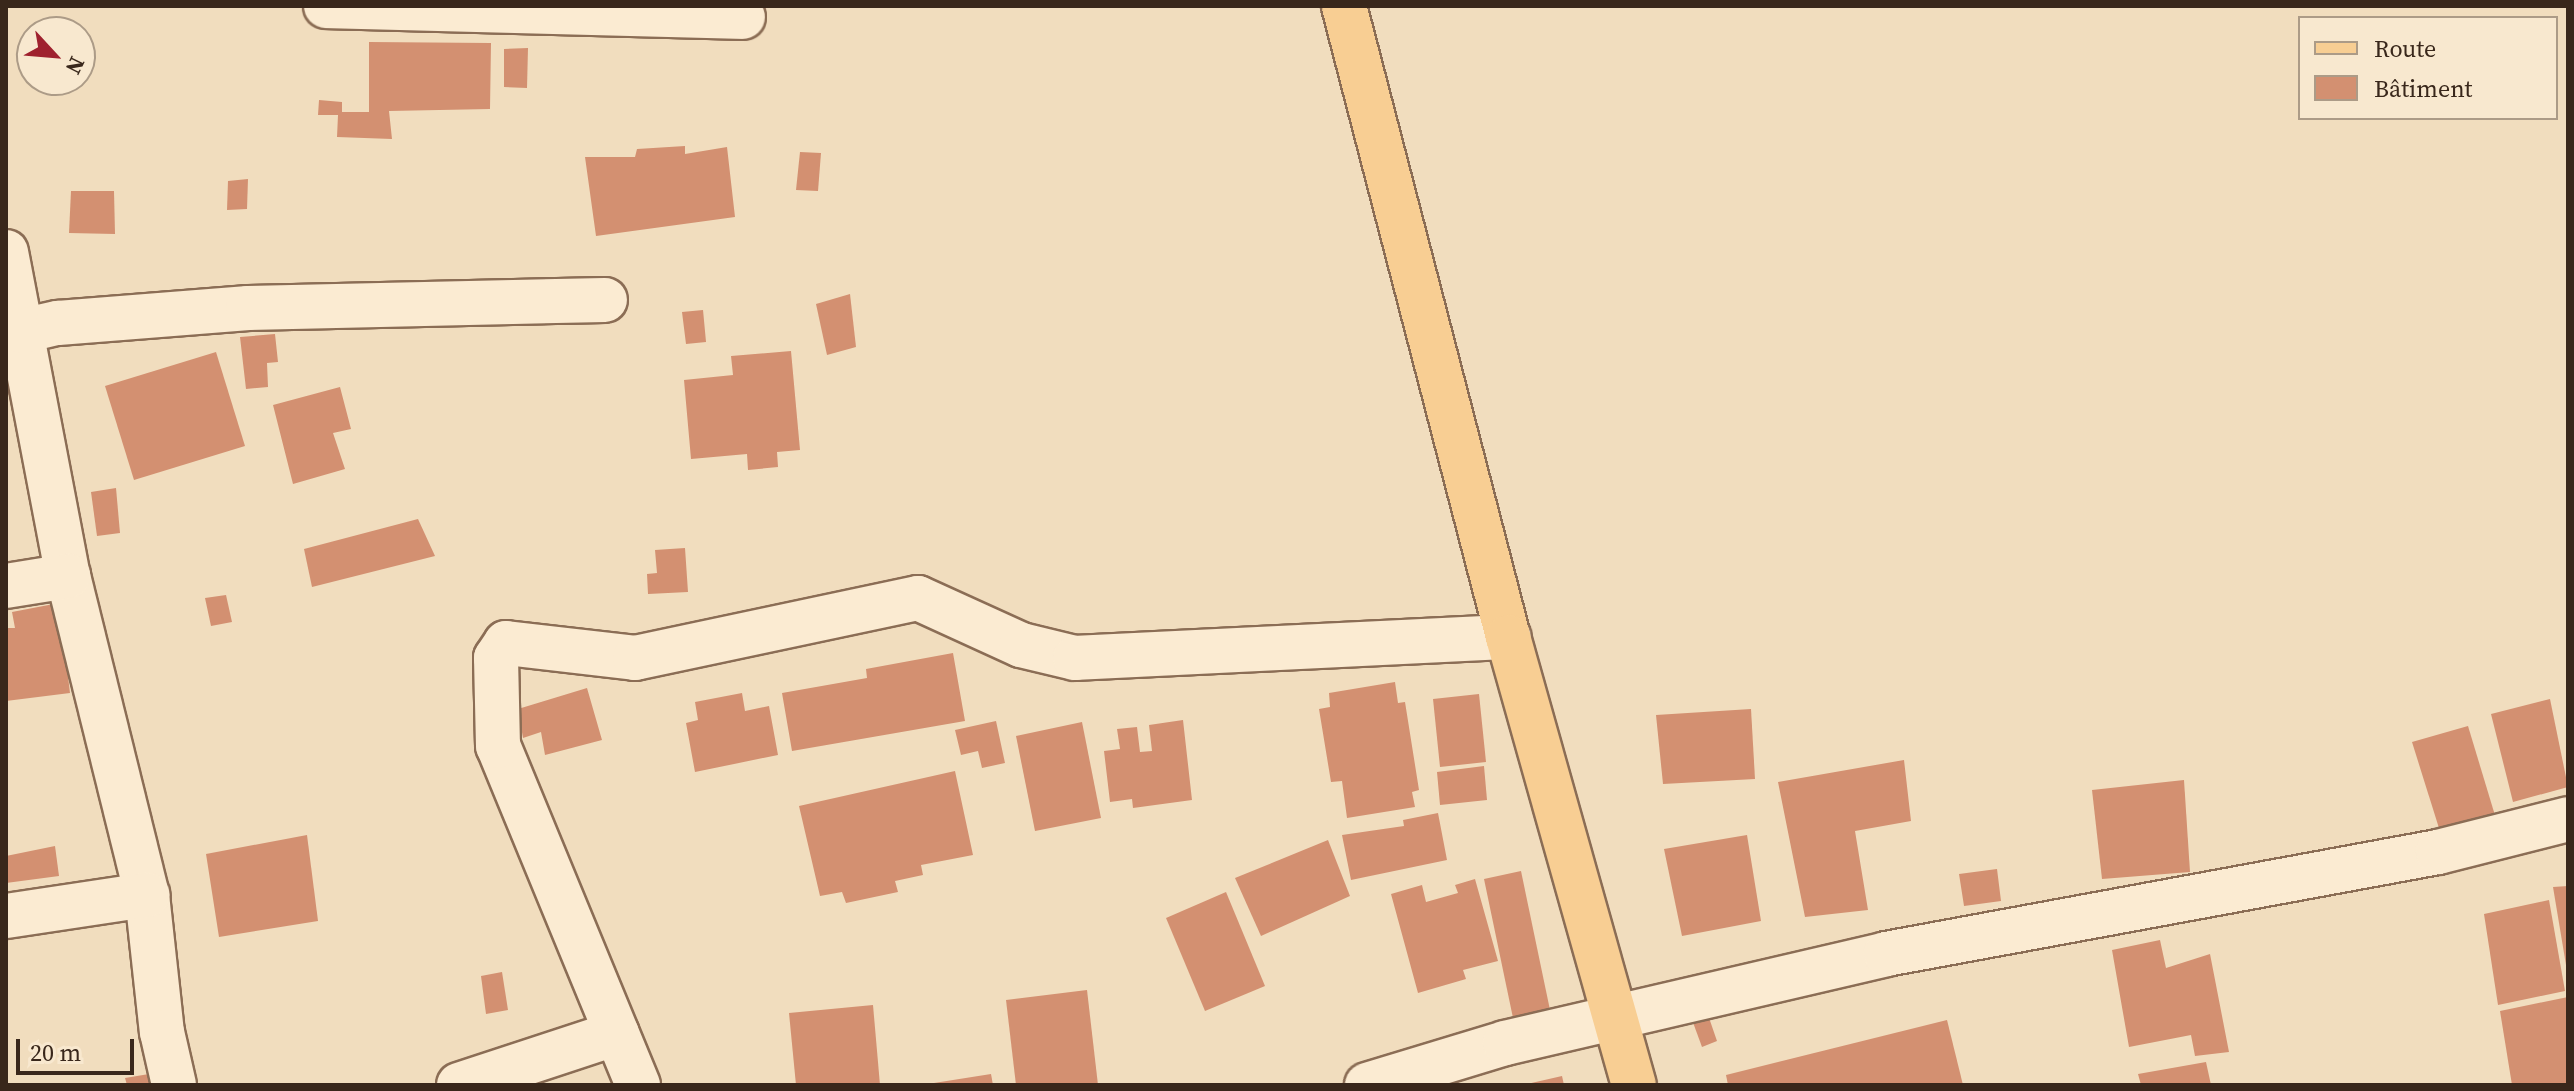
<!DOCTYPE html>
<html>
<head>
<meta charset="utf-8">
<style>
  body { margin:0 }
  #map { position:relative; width:2574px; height:1091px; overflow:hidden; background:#f1ddbe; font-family:"Source Serif 4",serif }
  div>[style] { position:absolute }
  .building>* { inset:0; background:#d39071 }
  .roads { filter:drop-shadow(2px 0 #8b6d55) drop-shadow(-2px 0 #8b6d55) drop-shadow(0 2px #8b6d55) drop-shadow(0 -2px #8b6d55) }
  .minor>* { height:44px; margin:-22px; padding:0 22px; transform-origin:22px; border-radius:22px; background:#fbebd2 }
  .major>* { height:44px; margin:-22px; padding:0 22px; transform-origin:22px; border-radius:22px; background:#f8ce93 }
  span { translate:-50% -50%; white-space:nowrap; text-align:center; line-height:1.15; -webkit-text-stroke:6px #f8e8cf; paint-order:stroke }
  .frame { position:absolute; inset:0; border:8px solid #39271b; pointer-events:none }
  .legend { position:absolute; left:2298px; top:16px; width:260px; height:104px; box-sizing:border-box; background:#f8e8cf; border:2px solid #ac9b87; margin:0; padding:10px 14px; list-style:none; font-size:24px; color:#39271b }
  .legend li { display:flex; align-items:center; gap:16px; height:40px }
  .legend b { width:40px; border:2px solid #ac9b87 }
  .north { position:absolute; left:16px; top:16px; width:80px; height:80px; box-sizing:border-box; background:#f8e8cf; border:2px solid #ac9b87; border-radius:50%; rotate:116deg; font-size:22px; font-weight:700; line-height:32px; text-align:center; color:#39271b }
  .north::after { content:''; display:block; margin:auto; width:28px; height:36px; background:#9f212e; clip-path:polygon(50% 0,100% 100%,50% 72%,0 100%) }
  .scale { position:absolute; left:16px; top:1039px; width:118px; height:36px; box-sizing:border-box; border:4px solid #39271b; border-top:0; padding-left:10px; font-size:24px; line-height:28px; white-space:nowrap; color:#39271b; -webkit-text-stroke:6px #f8e8cf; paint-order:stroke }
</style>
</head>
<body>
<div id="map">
  <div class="building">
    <i style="clip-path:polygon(369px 42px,491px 43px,490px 109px,389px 111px,392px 139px,337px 137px,338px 115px,318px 115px,319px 100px,342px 102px,342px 112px,369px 112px)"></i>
    <i style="clip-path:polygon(528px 48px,527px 88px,504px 87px,504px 49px)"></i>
    <i style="clip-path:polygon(685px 146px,685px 154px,727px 147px,735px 217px,596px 236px,585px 157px,635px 157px,637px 149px)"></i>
    <i style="clip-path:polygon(800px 152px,821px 153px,818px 191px,796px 190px)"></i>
    <i style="clip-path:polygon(248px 179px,247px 209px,227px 210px,228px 181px)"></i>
    <i style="clip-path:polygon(71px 191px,114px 191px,115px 234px,69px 233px)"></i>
    <i style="clip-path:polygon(850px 294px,856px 347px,827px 355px,816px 304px)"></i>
    <i style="clip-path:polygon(703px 310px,706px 342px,686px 344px,682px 312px)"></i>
    <i style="clip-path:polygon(275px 334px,278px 362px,267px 363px,268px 387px,246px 389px,240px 337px)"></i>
    <i style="clip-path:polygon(791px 351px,800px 450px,777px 452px,778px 467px,748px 470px,747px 454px,691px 459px,684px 380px,733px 375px,731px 356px)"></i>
    <i style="clip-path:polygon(216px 352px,245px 446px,134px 480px,105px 386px)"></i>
    <i style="clip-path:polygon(340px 387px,351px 429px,333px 433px,345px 469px,293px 484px,273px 405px)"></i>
    <i style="clip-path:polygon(116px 488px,120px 533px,97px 536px,91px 492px)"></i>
    <i style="clip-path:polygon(418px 519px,435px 556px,312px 587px,304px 549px)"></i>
    <i style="clip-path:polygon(685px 548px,688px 592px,648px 594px,647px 574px,657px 573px,655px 550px)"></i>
    <i style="clip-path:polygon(226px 595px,232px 622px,211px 626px,205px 598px)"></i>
    <i style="clip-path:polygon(59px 603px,70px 693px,6px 701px,6px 628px,15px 628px,12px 612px)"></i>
    <i style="clip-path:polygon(953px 653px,965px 721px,792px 751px,782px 693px,867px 678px,866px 669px)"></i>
    <i style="clip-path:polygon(1395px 682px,1398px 703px,1405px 702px,1419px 790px,1412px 792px,1415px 807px,1347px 818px,1342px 781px,1331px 782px,1319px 709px,1330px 707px,1329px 693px)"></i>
    <i style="clip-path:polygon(587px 688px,602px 740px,545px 755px,541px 732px,523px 738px,518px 709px)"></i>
    <i style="clip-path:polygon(742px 693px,745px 711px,769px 706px,778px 755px,695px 772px,686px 723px,698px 720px,695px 702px)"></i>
    <i style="clip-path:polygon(1479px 694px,1486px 762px,1440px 767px,1433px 699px)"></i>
    <i style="clip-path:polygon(2550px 699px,2568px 787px,2513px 802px,2491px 714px)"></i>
    <i style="clip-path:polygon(1751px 709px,1755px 779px,1663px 784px,1656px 715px)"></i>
    <i style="clip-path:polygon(1183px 720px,1192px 800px,1133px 808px,1132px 799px,1110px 802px,1104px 751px,1120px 749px,1117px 729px,1137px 727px,1140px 752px,1152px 751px,1149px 725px)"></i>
    <i style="clip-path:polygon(996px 721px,1005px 763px,982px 768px,978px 751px,961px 755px,955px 730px)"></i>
    <i style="clip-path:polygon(1082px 722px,1101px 818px,1035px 831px,1016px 736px)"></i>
    <i style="clip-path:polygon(2468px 726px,2497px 822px,2443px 841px,2412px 742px)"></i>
    <i style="clip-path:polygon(1904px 760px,1911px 821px,1855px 831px,1868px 910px,1805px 917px,1778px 782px)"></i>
    <i style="clip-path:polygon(1484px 766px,1487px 800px,1440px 805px,1437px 772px)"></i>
    <i style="clip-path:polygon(955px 771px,973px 855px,921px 865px,923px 875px,895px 881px,898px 892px,846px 903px,842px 892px,820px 896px,799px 806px)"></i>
    <i style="clip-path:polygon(2184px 780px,2190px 872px,2102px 879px,2092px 790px)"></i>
    <i style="clip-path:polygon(1438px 813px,1447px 860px,1351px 880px,1342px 835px,1404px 826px,1403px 820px)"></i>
    <i style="clip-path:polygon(307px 835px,318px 921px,219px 937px,206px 854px)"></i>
    <i style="clip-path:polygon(1747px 835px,1761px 921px,1682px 936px,1664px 849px)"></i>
    <i style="clip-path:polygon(1328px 840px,1350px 896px,1261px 936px,1235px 878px)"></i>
    <i style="clip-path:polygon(55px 846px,59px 876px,6px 883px,6px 856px)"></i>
    <i style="clip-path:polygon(1997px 869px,2001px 901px,1964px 906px,1959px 874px)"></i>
    <i style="clip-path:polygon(1521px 871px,1550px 1010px,1513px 1018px,1484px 879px)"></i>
    <i style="clip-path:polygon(1475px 879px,1498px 961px,1463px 970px,1466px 979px,1418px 993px,1391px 894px,1422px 885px,1426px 902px,1458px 893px,1455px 885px)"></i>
    <i style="clip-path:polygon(2568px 886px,2568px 964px,2566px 965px,2553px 887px)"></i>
    <i style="clip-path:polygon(1226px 892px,1265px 986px,1205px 1011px,1166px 918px)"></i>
    <i style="clip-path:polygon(2549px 900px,2565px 991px,2498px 1005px,2484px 914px)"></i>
    <i style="clip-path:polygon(2160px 940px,2166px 968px,2210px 954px,2229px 1052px,2195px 1056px,2191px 1035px,2129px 1047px,2112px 950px)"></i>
    <i style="clip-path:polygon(502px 972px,508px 1010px,486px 1014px,481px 976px)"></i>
    <i style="clip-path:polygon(1087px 990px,1098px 1085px,1016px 1085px,1006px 1000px)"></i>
    <i style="clip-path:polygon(2568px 997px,2568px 1085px,2512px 1085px,2500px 1011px)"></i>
    <i style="clip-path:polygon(873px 1005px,880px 1085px,796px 1085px,789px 1013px)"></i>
    <i style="clip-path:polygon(1707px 1012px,1717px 1041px,1702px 1047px,1691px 1017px)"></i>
    <i style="clip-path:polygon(1947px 1020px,1963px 1085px,1728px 1085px,1726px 1075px)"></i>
    <i style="clip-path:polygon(2206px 1062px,2211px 1085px,2141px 1085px,2138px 1074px)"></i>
    <i style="clip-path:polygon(155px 1073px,157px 1085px,127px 1085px,125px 1078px)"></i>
    <i style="clip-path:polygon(991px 1074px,993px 1085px,934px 1085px,934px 1083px)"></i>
    <i style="clip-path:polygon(1562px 1076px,1564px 1085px,1527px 1085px,1527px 1084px)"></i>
  </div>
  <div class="roads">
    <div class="minor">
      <i style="left:326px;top:6px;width:417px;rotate:1.5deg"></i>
      <i style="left:6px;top:252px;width:330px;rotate:79.2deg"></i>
      <i style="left:68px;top:576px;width:329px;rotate:76.1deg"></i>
      <i style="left:147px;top:895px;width:138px;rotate:83.8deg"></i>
      <i style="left:162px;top:1032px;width:54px;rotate:77.2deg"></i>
      <i style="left:22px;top:331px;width:37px;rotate:-13deg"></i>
      <i style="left:58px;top:323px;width:191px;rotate:-4.5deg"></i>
      <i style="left:248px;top:308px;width:357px;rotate:-1.3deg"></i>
      <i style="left:6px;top:586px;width:63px;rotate:-9.2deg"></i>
      <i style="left:6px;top:916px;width:143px;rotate:-8.5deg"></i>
      <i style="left:459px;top:1085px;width:166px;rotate:-18.2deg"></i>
      <i style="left:638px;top:1085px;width:367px;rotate:-112.4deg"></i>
      <i style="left:498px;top:746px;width:88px;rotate:-91.3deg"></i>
      <i style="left:496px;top:658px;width:18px;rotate:-56deg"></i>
      <i style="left:506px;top:643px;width:130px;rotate:6.6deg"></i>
      <i style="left:635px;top:658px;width:289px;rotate:-12deg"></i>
      <i style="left:918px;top:598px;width:113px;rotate:24.5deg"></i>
      <i style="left:1021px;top:645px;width:56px;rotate:13.5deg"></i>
      <i style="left:1075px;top:658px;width:434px;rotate:-2.8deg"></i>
      <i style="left:1367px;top:1085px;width:144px;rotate:-16.9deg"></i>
      <i style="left:1505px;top:1043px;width:391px;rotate:-13.1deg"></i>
      <i style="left:1886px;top:954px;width:561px;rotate:-10.47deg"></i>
      <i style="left:2438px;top:852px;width:134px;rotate:-14.2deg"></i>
    </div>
    <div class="major">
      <i style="left:1344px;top:6px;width:652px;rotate:75.43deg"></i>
      <i style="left:1508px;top:637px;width:465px;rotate:74.3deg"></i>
    </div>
  </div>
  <div class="frame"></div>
  <ul class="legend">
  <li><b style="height:10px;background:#f8ce93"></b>Route</li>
  <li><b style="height:22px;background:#d39071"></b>Bâtiment</li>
  </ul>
  <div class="north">N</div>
  <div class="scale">20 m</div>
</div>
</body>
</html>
